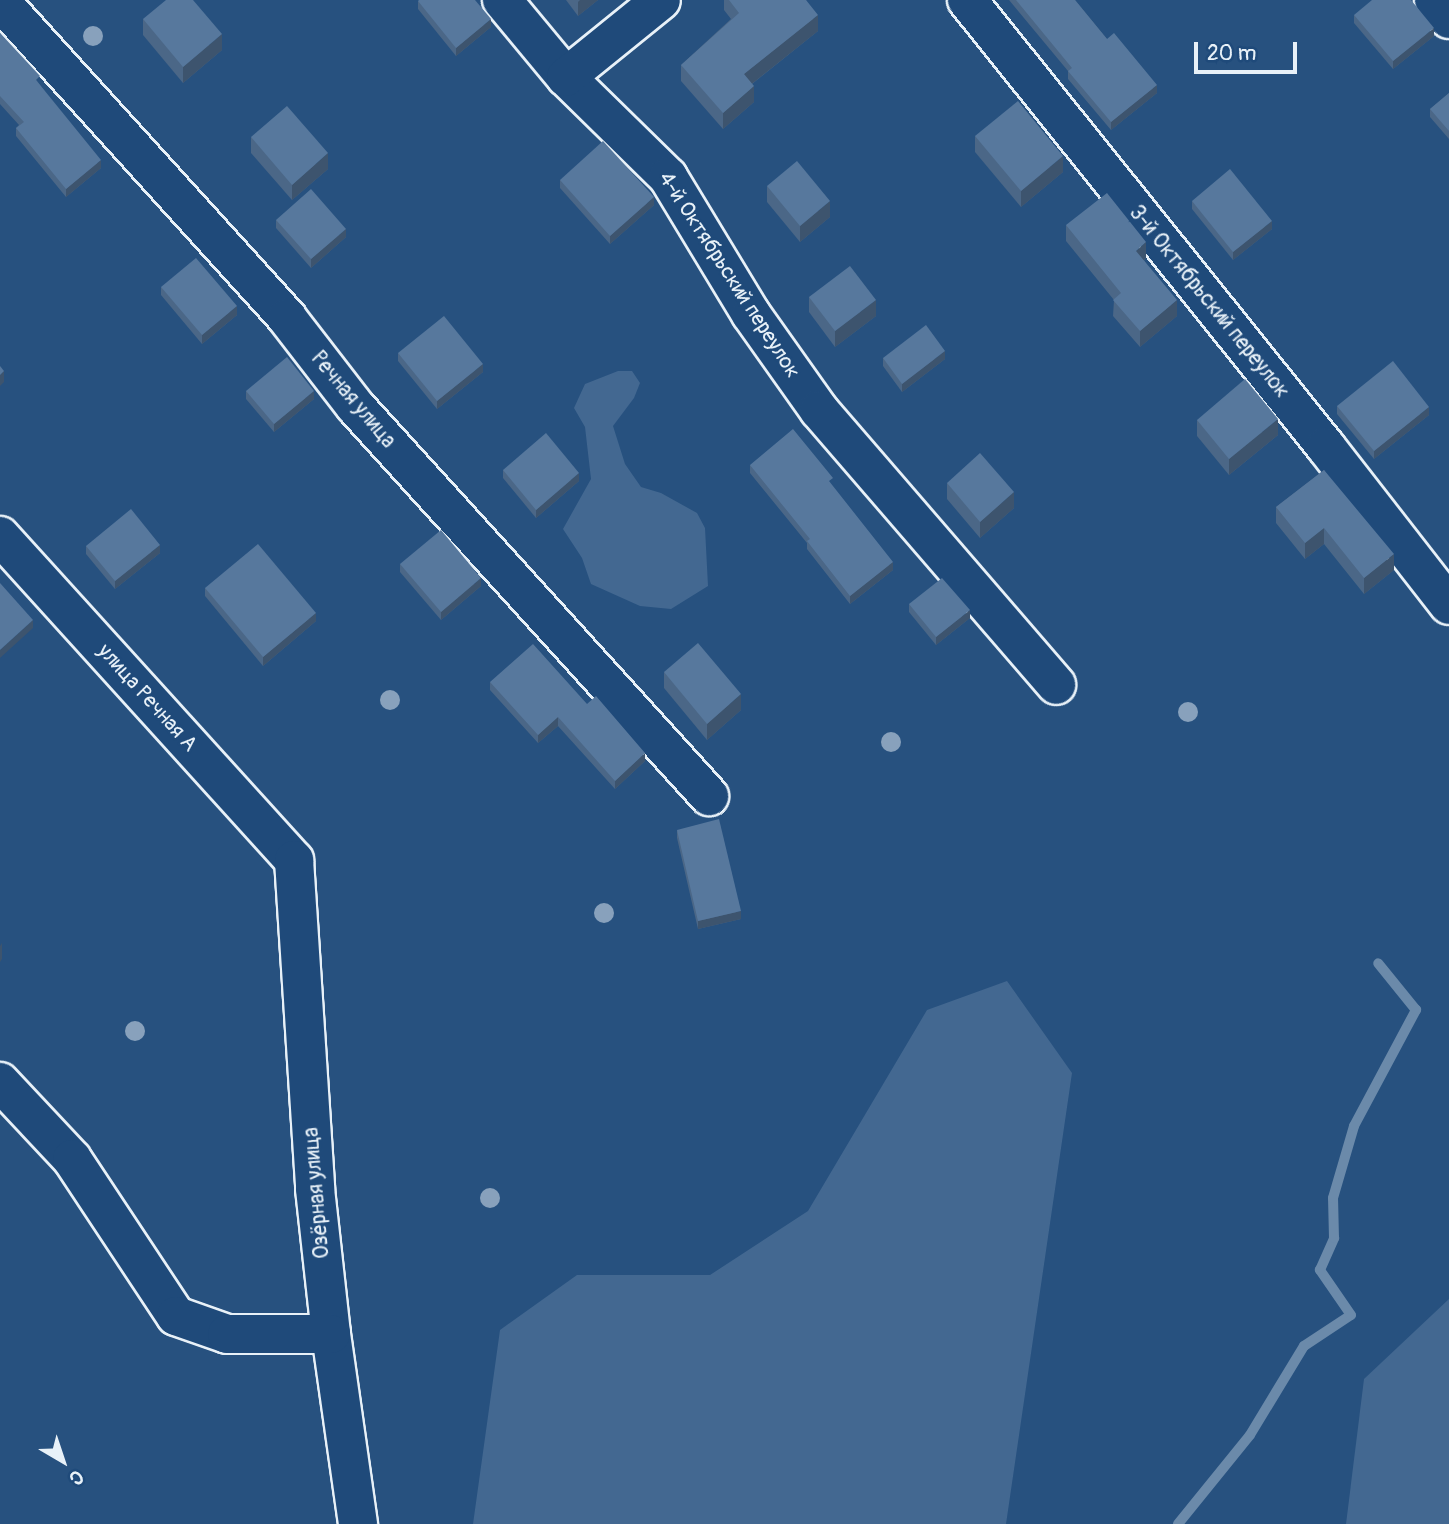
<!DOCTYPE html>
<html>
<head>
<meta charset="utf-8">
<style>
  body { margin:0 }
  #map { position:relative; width:1449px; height:1524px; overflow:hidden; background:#27517f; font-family:Pangolin,sans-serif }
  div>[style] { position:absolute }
  .green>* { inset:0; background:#436891 }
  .stream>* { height:10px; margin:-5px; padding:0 5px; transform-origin:5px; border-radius:5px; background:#6b8aaa }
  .roads { filter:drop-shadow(2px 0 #e8f1f8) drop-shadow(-2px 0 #e8f1f8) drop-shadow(0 2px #e8f1f8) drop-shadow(0 -2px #e8f1f8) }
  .minor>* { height:38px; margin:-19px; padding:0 19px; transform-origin:19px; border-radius:19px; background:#1f4a7a }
  .trees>* { width:20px; height:20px; margin:-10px; border-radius:50%; background:#88a1bc }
  .wall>* { inset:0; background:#4b6787 }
  .shaded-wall>* { inset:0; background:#3d546e }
  .building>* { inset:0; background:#57789d }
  span { translate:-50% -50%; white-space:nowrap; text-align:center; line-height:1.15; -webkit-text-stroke:5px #1f4a7a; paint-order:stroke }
  .street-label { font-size:21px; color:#e8f1f8 }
  .north { position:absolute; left:28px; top:1426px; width:70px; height:70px; -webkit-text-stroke:5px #1f4a7a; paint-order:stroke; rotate:141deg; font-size:19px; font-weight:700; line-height:28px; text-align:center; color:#e8f1f8 }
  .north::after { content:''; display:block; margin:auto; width:24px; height:32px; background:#e8f1f8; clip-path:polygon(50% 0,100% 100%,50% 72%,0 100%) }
  .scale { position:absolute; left:1194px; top:42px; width:103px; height:32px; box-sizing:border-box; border:4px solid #e8f1f8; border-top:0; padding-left:9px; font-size:21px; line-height:24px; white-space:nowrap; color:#e8f1f8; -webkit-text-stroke:5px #1f4a7a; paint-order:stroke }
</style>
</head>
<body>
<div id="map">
  <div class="green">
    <i style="clip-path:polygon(618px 371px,632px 371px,640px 383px,634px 398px,613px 426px,625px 464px,641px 487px,661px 493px,697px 513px,705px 528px,708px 586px,671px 609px,640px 606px,591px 584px,582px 558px,563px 529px,591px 479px,585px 427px,574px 408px,585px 384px)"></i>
    <i style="clip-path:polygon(1007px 981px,1072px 1073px,1006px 1524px,473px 1524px,500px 1330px,577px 1275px,710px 1275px,808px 1211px,927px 1010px)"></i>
    <i style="clip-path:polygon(1449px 1299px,1449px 1524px,1346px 1524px,1364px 1379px)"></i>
  </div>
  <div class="stream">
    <i style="left:1178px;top:1524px;width:114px;rotate:-51deg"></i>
    <i style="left:1250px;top:1435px;width:104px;rotate:-58.8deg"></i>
    <i style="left:1304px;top:1346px;width:56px;rotate:-33.4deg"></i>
    <i style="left:1351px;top:1315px;width:55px;rotate:-124.6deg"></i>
    <i style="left:1320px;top:1270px;width:35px;rotate:-66deg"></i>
    <i style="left:1334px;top:1238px;width:40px;rotate:-91.4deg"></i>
    <i style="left:1333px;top:1198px;width:75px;rotate:-73.7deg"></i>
    <i style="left:1354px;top:1126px;width:132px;rotate:-61.9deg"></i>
    <i style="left:1416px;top:1010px;width:60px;rotate:-129deg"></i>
  </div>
  <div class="roads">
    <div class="minor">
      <i style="left:502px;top:0;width:100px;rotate:50.3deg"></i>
      <i style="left:566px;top:77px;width:143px;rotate:44.4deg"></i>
      <i style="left:668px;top:177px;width:160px;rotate:58.8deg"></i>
      <i style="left:751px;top:314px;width:118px;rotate:54.7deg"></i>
      <i style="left:819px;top:410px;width:363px;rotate:49.2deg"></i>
      <i style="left:967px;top:0;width:573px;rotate:51.23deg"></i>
      <i style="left:1326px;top:447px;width:200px;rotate:52.1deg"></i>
      <i style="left:1434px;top:0;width:24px;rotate:52deg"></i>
      <i style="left:0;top:1px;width:428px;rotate:47.8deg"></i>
      <i style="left:287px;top:318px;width:111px;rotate:52.3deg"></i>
      <i style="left:355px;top:406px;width:527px;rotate:47.77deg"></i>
      <i style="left:566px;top:77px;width:122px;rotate:-39deg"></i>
      <i style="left:0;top:536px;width:438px;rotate:47.8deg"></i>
      <i style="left:294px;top:860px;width:330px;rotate:86.3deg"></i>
      <i style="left:315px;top:1189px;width:146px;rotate:83.7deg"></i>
      <i style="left:331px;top:1334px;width:192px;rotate:81.9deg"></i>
      <i style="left:0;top:1082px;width:105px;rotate:46.9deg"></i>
      <i style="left:72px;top:1159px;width:188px;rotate:56.5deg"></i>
      <i style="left:176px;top:1316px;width:54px;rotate:19.4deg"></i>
      <i style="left:227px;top:1334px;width:104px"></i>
    </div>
  </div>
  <div class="trees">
    <i style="left:93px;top:36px"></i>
    <i style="left:390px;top:700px"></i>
    <i style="left:1188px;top:712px"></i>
    <i style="left:891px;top:742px"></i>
    <i style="left:604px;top:913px"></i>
    <i style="left:135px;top:1031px"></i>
    <i style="left:490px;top:1198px"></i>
  </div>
  <div class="wall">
    <i style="clip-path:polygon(566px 0,598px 0,578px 16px)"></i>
    <i style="clip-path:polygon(724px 0,806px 0,818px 31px,752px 84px,754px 102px,723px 129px,681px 81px,681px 65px,731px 19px,724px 10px)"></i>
    <i style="clip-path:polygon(1009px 0,1075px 0,1107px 39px,1157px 93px,1111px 130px,1068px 79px,1068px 71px)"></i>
    <i style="clip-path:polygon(418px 1px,491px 27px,456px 56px,418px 9px)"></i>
    <i style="clip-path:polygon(1354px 15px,1434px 36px,1393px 69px,1354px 23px)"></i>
    <i style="clip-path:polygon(143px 19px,222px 50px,183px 83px,143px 35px)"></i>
    <i style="clip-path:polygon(0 33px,40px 85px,101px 168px,66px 197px,16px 136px,16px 128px,19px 125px,0 104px)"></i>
    <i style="clip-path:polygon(1449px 93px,1449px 139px,1430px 117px,1430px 109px)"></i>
    <i style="clip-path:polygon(975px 136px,1063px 172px,1021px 207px,975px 152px)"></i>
    <i style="clip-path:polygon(251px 137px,328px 169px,292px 200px,251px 153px)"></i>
    <i style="clip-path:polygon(560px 180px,654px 205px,610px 244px,560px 188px)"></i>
    <i style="clip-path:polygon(767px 186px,830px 217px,800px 242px,767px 202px)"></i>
    <i style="clip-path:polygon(1192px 201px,1272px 229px,1233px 260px,1192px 209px)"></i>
    <i style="clip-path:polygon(276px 220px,346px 237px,311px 268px,276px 228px)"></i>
    <i style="clip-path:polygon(1066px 225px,1146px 258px,1144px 260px,1177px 316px,1140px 347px,1113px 316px,1114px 300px,1066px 241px)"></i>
    <i style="clip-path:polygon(161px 287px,237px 315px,202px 344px,161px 295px)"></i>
    <i style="clip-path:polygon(809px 297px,876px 316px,835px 347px,809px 312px)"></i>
    <i style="clip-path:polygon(398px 353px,483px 372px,437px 409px,398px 361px)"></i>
    <i style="clip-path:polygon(883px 358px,945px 359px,902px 392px,883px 366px)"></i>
    <i style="clip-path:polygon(246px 391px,314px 399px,274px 432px,246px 399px)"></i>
    <i style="clip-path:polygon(1337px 406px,1429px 415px,1374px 459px,1337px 414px)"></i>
    <i style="clip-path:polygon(1197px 420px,1278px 435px,1229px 475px,1197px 436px)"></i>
    <i style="clip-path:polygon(750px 465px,832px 486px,893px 570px,850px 604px,807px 549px,807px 543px,750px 473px)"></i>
    <i style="clip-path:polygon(503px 470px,579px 481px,536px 518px,503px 478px)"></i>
    <i style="clip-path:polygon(1324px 470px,1394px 570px,1364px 594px,1324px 544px,1305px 559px,1276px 523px,1276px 507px)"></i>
    <i style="clip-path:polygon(947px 483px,1014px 508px,980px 538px,947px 499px)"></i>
    <i style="clip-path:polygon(86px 546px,160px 553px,115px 589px,86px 554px)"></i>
    <i style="clip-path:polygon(400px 564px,481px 586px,441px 620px,400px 572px)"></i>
    <i style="clip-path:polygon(205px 588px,316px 621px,263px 666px,205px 596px)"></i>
    <i style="clip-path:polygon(909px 604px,970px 618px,936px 645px,909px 612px)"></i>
    <i style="clip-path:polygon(664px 672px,741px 710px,707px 740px,664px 688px)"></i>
    <i style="clip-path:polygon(490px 682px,587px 704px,645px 761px,615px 789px,558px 726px,538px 743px,490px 690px)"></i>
    <i style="clip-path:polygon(677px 830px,741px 919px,698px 929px,677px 838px)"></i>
  </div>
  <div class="shaded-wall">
    <i style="clip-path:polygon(580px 0,598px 0,578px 16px,578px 2px)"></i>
    <i style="clip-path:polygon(818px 15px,818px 31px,744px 90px,744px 74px)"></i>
    <i style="clip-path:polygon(491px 19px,491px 27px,456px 56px,456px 48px)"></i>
    <i style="clip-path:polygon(1434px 28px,1434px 36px,1393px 69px,1393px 61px)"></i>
    <i style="clip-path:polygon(222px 34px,222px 50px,183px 83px,183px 67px)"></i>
    <i style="clip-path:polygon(1157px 85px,1157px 93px,1111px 130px,1111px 122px)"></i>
    <i style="clip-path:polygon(754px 86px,754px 102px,723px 129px,723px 113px)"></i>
    <i style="clip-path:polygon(328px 153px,328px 169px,292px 200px,292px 185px)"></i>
    <i style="clip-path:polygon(1063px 156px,1063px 172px,1021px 207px,1021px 191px)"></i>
    <i style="clip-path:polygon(101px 160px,101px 168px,66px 197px,66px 189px)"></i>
    <i style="clip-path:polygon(654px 197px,654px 205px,610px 244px,610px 236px)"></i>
    <i style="clip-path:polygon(830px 201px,830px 217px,800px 242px,800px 226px)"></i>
    <i style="clip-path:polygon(1272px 221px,1272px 229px,1233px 260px,1233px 252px)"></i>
    <i style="clip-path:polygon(346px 229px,346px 237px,311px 268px,311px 259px)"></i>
    <i style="clip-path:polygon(1146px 242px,1146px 258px,1136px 267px,1136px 251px)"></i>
    <i style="clip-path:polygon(876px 300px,876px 316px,835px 347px,835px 331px)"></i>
    <i style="clip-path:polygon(1177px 300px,1177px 316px,1140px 347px,1140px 331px)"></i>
    <i style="clip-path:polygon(237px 306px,237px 315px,202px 344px,202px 335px)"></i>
    <i style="clip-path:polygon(945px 351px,945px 359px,902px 392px,902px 384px)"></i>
    <i style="clip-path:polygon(483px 364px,483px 372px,437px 409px,437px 401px)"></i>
    <i style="clip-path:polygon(4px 371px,4px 382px,0 386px,0 375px)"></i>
    <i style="clip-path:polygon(314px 391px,314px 399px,274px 432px,274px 424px)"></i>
    <i style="clip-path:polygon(1429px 407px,1429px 415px,1374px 459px,1374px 451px)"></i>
    <i style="clip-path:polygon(1278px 419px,1278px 435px,1229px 475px,1229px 459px)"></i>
    <i style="clip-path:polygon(579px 473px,579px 481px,536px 518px,536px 510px)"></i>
    <i style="clip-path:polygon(1014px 492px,1014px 508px,980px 538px,980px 522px)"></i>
    <i style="clip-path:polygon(1324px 528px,1324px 544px,1305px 559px,1305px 543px)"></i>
    <i style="clip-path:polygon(160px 545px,160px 553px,115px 589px,115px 581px)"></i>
    <i style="clip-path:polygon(1394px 554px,1394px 570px,1364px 594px,1364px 578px)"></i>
    <i style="clip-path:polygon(893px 562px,893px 570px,850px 604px,850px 596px)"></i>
    <i style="clip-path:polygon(481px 578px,481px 586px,441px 620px,441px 612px)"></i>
    <i style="clip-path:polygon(970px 610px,970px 618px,936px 645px,936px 637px)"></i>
    <i style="clip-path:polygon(316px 613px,316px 621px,263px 666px,263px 657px)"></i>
    <i style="clip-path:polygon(33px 620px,33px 628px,0 658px,0 650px)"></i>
    <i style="clip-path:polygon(741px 694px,741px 710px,707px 740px,707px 724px)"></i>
    <i style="clip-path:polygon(558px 717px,558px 726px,538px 743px,538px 735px)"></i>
    <i style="clip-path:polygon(645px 753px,645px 761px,615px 789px,615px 781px)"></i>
    <i style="clip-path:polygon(741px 911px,741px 919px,698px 929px,698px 921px)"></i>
    <i style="clip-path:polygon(2px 943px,2px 959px,0 962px,0 946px)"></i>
  </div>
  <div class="building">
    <i style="clip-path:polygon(166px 0,193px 0,222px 34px,183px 67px,143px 19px)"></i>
    <i style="clip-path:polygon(419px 0,475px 0,491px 19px,456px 48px,418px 1px)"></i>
    <i style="clip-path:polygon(729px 0,806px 0,818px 15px,744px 74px,754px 86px,723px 113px,681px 65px,739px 13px)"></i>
    <i style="clip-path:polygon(1016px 0,1075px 0,1107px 39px,1114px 33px,1157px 85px,1111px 122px,1068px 71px,1072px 68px)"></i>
    <i style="clip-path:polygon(1372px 0,1411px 0,1434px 28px,1393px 61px,1354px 15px)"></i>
    <i style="clip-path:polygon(0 33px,40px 76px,36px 80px,101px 160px,66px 189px,16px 128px,24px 122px,0 96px)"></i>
    <i style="clip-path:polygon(1449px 93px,1449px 131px,1430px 109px)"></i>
    <i style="clip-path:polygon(1018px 101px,1063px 156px,1021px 191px,975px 136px)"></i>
    <i style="clip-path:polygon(287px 106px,328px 153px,292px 185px,251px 137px)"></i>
    <i style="clip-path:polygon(603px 141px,654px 197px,610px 236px,560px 180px)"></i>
    <i style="clip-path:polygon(797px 161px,830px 201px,800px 226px,767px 186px)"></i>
    <i style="clip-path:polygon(1230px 169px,1272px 221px,1233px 252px,1192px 201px)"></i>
    <i style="clip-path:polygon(311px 189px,346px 229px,311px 259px,276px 220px)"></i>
    <i style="clip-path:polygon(1107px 193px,1146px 242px,1136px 251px,1177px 300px,1140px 331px,1113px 300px,1121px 293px,1066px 225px)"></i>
    <i style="clip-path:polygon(196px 258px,237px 306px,202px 335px,161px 287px)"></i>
    <i style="clip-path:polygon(850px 266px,876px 300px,835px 331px,809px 297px)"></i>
    <i style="clip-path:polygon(444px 316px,483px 364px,437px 401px,398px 353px)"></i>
    <i style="clip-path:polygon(926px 325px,945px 351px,902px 384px,883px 358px)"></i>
    <i style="clip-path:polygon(287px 357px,314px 391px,274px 424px,246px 391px)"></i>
    <i style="clip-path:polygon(1393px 361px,1429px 407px,1374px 451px,1337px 406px)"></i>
    <i style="clip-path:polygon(0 366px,4px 371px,0 375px)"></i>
    <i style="clip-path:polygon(1245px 379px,1278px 419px,1229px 459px,1197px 420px)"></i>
    <i style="clip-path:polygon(793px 429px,833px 478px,829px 481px,893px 562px,850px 596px,807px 541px,810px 539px,750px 465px)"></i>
    <i style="clip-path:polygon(546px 433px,579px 473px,536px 510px,503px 470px)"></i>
    <i style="clip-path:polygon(980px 453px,1014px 492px,980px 522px,947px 483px)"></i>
    <i style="clip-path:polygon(1324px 470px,1394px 554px,1364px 578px,1324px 528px,1305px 543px,1276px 507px)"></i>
    <i style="clip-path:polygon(131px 509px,160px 545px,115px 581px,86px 546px)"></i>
    <i style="clip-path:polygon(441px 530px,481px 578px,441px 612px,400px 564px)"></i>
    <i style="clip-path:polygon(258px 544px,316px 613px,263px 657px,205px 588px)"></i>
    <i style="clip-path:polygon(942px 578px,970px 610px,936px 637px,909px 604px)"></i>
    <i style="clip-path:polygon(0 583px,33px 620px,0 650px)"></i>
    <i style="clip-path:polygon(698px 643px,741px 694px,707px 724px,664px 672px)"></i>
    <i style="clip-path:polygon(533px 644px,587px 704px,596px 696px,645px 753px,615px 781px,558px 717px,538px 735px,490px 682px)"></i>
    <i style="clip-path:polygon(719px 819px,741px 911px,698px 921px,677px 830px)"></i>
  </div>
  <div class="street-label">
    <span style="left:729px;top:275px;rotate:57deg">4-й Октябрьский переулок</span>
    <span style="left:1209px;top:302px;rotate:51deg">3-й Октябрьский переулок</span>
    <span style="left:353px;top:400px;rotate:50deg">Речная улица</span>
    <span style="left:147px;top:698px;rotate:48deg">улица Речная А</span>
    <span style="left:317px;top:1193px;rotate:-95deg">Озёрная улица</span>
  </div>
  <div class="north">С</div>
  <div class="scale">20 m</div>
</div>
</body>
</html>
